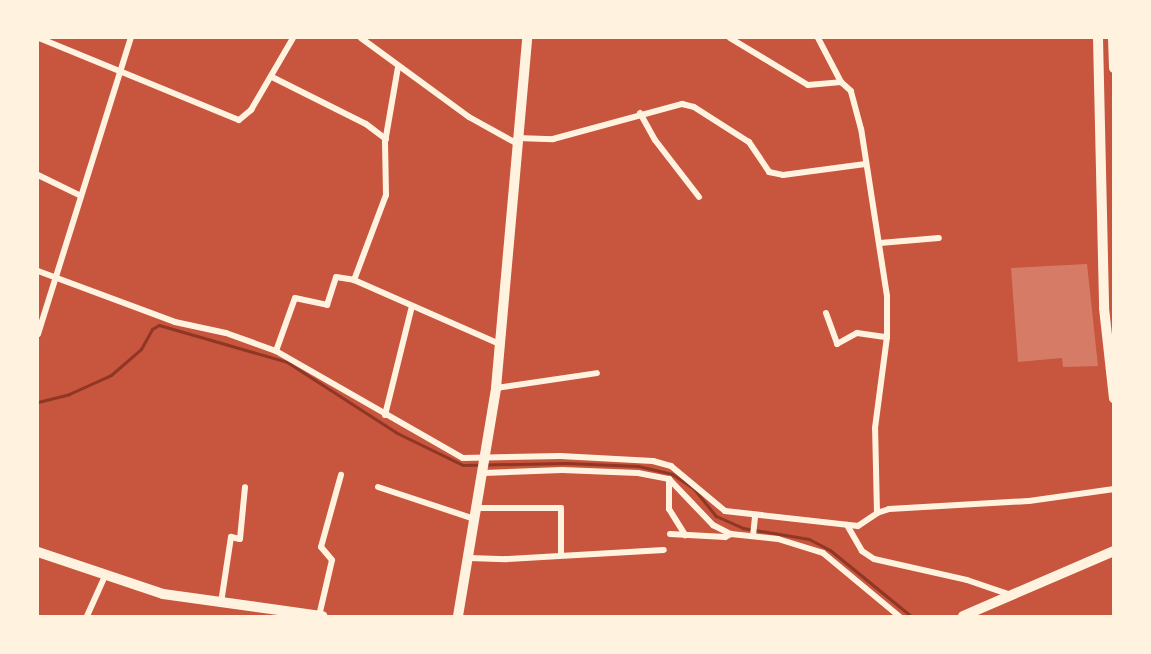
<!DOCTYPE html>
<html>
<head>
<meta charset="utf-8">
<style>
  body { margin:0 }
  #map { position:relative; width:1151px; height:654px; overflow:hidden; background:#c8553d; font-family:Bitter,serif }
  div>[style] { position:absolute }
  .stream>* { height:3px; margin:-1.5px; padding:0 1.5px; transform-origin:1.5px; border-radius:1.5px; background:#8f3625 }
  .building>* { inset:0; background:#d67c66 }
  .minor>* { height:6px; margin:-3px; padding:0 3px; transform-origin:3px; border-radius:3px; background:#fff3e0 }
  .primary>* { height:10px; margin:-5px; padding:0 5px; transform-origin:5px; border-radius:5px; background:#fff3e0 }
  span { translate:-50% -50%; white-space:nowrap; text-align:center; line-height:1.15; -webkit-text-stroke:5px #fff3e0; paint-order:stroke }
  .frame { position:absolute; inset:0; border:39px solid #fff3e0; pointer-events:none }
</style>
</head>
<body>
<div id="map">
  <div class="stream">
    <i style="left:38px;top:402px;width:32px;rotate:-14deg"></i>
    <i style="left:69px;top:394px;width:46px;rotate:-24.3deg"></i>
    <i style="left:111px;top:375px;width:40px;rotate:-41deg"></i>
    <i style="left:141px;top:349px;width:23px;rotate:-61deg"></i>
    <i style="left:152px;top:329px;width:8px;rotate:-30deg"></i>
    <i style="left:159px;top:325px;width:133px;rotate:16.1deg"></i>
    <i style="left:287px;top:362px;width:131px;rotate:32.8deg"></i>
    <i style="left:397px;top:433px;width:73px;rotate:25.9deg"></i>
    <i style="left:463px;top:465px;width:103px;rotate:-1.1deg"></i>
    <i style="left:566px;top:463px;width:72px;rotate:2.4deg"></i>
    <i style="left:638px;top:466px;width:35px;rotate:13deg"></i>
    <i style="left:672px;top:474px;width:27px;rotate:34deg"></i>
    <i style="left:694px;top:489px;width:35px;rotate:51deg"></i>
    <i style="left:716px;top:516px;width:30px;rotate:24deg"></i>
    <i style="left:743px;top:528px;width:67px;rotate:9.5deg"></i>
    <i style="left:809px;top:539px;width:24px;rotate:28deg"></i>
    <i style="left:830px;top:550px;width:104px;rotate:39.2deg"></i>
  </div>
  <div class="building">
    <i style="clip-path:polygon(1087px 264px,1098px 366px,1063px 367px,1062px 358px,1018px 362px,1011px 268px)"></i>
  </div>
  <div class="minor">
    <i style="left:39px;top:38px;width:216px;rotate:22.3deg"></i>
    <i style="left:239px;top:120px;width:16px;rotate:-40deg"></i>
    <i style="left:251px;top:110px;width:83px;rotate:-59.7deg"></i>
    <i style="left:361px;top:38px;width:134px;rotate:36.2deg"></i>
    <i style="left:469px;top:117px;width:54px;rotate:29deg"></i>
    <i style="left:730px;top:38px;width:91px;rotate:31.1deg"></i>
    <i style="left:808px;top:85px;width:33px;rotate:-5deg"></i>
    <i style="left:398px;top:67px;width:76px;rotate:99.8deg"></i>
    <i style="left:385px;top:142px;width:53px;rotate:88.9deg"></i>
    <i style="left:386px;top:195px;width:91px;rotate:110.6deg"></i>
    <i style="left:354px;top:280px;width:159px;rotate:23.7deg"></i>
    <i style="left:272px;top:77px;width:105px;rotate:26.6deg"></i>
    <i style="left:366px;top:124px;width:25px;rotate:37deg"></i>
    <i style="left:640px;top:113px;width:31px;rotate:61deg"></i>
    <i style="left:655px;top:140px;width:72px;rotate:52.3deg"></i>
    <i style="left:517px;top:138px;width:36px;rotate:2deg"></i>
    <i style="left:553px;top:139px;width:134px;rotate:-15.2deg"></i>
    <i style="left:682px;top:104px;width:12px;rotate:14deg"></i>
    <i style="left:694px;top:107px;width:65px;rotate:32.5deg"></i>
    <i style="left:749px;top:142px;width:36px;rotate:56deg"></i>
    <i style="left:769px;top:172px;width:14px;rotate:12deg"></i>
    <i style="left:783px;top:175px;width:83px;rotate:-7.6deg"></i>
    <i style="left:38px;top:175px;width:46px;rotate:26deg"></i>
    <i style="left:880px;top:243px;width:59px;rotate:-4.8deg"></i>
    <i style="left:38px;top:271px;width:146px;rotate:20.4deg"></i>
    <i style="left:175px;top:322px;width:52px;rotate:12.2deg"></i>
    <i style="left:226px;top:333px;width:53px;rotate:19.8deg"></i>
    <i style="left:276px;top:351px;width:215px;rotate:29.8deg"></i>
    <i style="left:463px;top:458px;width:97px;rotate:-1.2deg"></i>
    <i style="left:560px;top:456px;width:93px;rotate:3.1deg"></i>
    <i style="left:653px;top:461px;width:19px;rotate:16deg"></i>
    <i style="left:671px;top:466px;width:70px;rotate:39.8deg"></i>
    <i style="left:725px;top:511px;width:134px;rotate:6.4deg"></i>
    <i style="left:858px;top:526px;width:23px;rotate:-34deg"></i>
    <i style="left:877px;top:513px;width:85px;rotate:-91.3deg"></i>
    <i style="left:875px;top:428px;width:92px;rotate:-82.5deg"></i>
    <i style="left:887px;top:337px;width:41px;rotate:-90deg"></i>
    <i style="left:887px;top:296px;width:169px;rotate:-98.8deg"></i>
    <i style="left:861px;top:129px;width:39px;rotate:-105deg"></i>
    <i style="left:851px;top:91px;width:13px;rotate:-138deg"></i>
    <i style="left:841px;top:82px;width:50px;rotate:-117.6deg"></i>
    <i style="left:826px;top:313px;width:33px;rotate:70deg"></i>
    <i style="left:837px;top:344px;width:23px;rotate:-29deg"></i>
    <i style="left:857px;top:333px;width:30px;rotate:8deg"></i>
    <i style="left:38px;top:334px;width:310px;rotate:-72.6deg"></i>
    <i style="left:276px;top:351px;width:56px;rotate:-70.3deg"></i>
    <i style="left:295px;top:298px;width:33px;rotate:12deg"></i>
    <i style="left:327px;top:305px;width:29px;rotate:-72deg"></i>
    <i style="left:336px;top:277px;width:18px;rotate:9deg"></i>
    <i style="left:496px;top:388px;width:102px;rotate:-8.4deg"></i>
    <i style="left:385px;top:415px;width:112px;rotate:-76.1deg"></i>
    <i style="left:484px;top:473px;width:78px;rotate:-2.2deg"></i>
    <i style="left:562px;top:470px;width:76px;rotate:2.3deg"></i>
    <i style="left:638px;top:473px;width:32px;rotate:11deg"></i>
    <i style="left:669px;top:479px;width:64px;rotate:46.3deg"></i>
    <i style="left:713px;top:525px;width:20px;rotate:27deg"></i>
    <i style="left:731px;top:534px;width:47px;rotate:6.1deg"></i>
    <i style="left:778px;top:539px;width:47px;rotate:17.3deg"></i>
    <i style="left:823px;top:553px;width:99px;rotate:39.7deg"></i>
    <i style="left:669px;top:479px;width:30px;rotate:90deg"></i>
    <i style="left:669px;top:509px;width:31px;rotate:58deg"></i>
    <i style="left:378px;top:487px;width:102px;rotate:18.3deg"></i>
    <i style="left:478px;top:508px;width:83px"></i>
    <i style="left:561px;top:508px;width:46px;rotate:90deg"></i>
    <i style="left:877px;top:513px;width:13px;rotate:-18deg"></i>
    <i style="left:889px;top:509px;width:140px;rotate:-3.3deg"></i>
    <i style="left:1029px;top:501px;width:86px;rotate:-8deg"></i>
    <i style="left:847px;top:525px;width:30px;rotate:60deg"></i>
    <i style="left:862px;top:551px;width:14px;rotate:34deg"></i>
    <i style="left:874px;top:559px;width:95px;rotate:12.7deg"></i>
    <i style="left:967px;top:580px;width:46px;rotate:18.8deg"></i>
    <i style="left:670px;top:534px;width:55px;rotate:3.1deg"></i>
    <i style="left:725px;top:537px;width:7px;rotate:-27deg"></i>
    <i style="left:753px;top:536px;width:20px;rotate:-84deg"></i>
    <i style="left:469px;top:558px;width:37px;rotate:2deg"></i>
    <i style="left:506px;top:559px;width:158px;rotate:-3.3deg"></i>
    <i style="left:221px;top:603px;width:67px;rotate:-81.4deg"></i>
    <i style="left:231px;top:537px;width:9px;rotate:13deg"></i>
    <i style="left:240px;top:539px;width:52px;rotate:-84.5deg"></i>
    <i style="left:87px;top:616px;width:44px;rotate:-65.8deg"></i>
    <i style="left:319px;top:616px;width:57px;rotate:-76.9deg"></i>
    <i style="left:332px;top:560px;width:17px;rotate:-130deg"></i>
    <i style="left:321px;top:547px;width:75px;rotate:-74.5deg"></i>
  </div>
  <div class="primary">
    <i style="left:1098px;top:38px;width:270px;rotate:88.7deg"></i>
    <i style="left:1104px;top:308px;width:91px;rotate:83.7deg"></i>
    <i style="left:1113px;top:38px;width:30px;rotate:88deg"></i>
    <i style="left:38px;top:552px;width:132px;rotate:18.6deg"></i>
    <i style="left:163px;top:594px;width:161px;rotate:7.9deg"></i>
    <i style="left:458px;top:616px;width:231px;rotate:-80.5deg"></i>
    <i style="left:496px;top:388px;width:351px;rotate:-84.9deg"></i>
    <i style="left:963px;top:616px;width:164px;rotate:-23.3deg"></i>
  </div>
  <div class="frame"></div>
</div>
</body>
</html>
